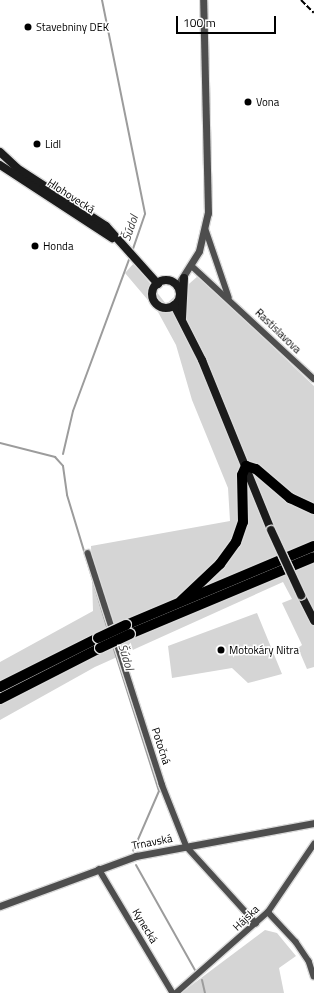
<!DOCTYPE html>
<html>
<head>
<meta charset="utf-8">
<style>
  body { margin:0 }
  #map { position:relative; width:314px; height:993px; overflow:hidden; background:#fff; font-family:"Titillium Web",sans-serif }
  div>[style] { position:absolute }
  .green>* { inset:0; background:#d5d5d5 }
  .stream>* { height:2px; margin:-1px; padding:0 1px; transform-origin:1px; border-radius:1px; background:#9c9c9c }
  .roads { filter:drop-shadow(1px 0 #dbdbdb) drop-shadow(-1px 0 #dbdbdb) drop-shadow(0 1px #dbdbdb) drop-shadow(0 -1px #dbdbdb) }
  .minor>* { height:5.5px; margin:-2.75px; padding:0 2.75px; transform-origin:2.75px; border-radius:2.75px; background:#4e4e4e }
  .tertiary>* { height:7px; margin:-3.5px; padding:0 3.5px; transform-origin:3.5px; border-radius:3.5px; background:#4e4e4e }
  .secondary>* { height:8px; margin:-4px; padding:0 4px; transform-origin:4px; border-radius:4px; background:#1b1b1b }
  .secondary>.ring { margin:-4px; padding:0; box-sizing:content-box; background:none; border:8px solid #1b1b1b; border-radius:50% }
  .motorway>* { height:10px; margin:-5px; padding:0 5px; transform-origin:5px; border-radius:5px; background:#000 }
  .rail>* { height:2px; margin-top:-1px; transform-origin:0; background:repeating-linear-gradient(90deg,#000 0 6px,transparent 0 8px) }
  .bridges { filter:drop-shadow(1px 0 #dbdbdb) drop-shadow(-1px 0 #dbdbdb) drop-shadow(0 1px #dbdbdb) drop-shadow(0 -1px #dbdbdb) }
  .secondary-bridge>* { height:8px; margin:-4px; padding:0 4px; transform-origin:4px; border-radius:4px; background:#1b1b1b }
  .motorway-bridge>* { height:10px; margin:-5px; padding:0 5px; transform-origin:5px; border-radius:5px; background:#000 }
  .dots>* { width:11px; height:11px; translate:-50% -50%; box-sizing:border-box; border:2px solid #fff; border-radius:50% }
  span { translate:-50% -50%; white-space:nowrap; text-align:center; line-height:1.15; -webkit-text-stroke:3px #fff; paint-order:stroke }
  .poi-label { font-size:11px; color:#000 }
  .left { translate:0 -50%; text-align:left }
  .street-label { font-size:11px; color:#000 }
  .water-label { font-size:12px; color:#3d3d3d; font-style:italic }
  .scale { position:absolute; left:176px; top:16px; width:100px; height:18px; box-sizing:border-box; border:2px solid #000; border-top:0; padding-left:5px; font-size:12px; line-height:14px; white-space:nowrap; color:#000; -webkit-text-stroke:3px #fff; paint-order:stroke }
</style>
</head>
<body>
<div id="map">
  <div class="green">
    <i style="clip-path:polygon(134px 263px,166px 304px,198px 276px,314px 386px,314px 667px,307px 669px,298px 648px,302px 645px,282px 603px,292px 599px,283px 582px,95px 667px,0 720px,0 662px,93px 611px,91px 546px,230px 521px,228px 488px,192px 400px,176px 345px,158px 312px,125px 273px)"></i>
    <i style="clip-path:polygon(257px 613px,282px 674px,248px 683px,232px 668px,172px 678px,168px 646px)"></i>
    <i style="clip-path:polygon(265px 930px,277px 933px,296px 956px,279px 968px,284px 993px,181px 993px)"></i>
  </div>
  <div class="stream">
    <i style="left:102px;top:0;width:218px;rotate:78.6deg"></i>
    <i style="left:145px;top:214px;width:39px;rotate:109deg"></i>
    <i style="left:0;top:443px;width:57px;rotate:14.3deg"></i>
    <i style="left:55px;top:457px;width:12px;rotate:48deg"></i>
    <i style="left:63px;top:466px;width:29px;rotate:82deg"></i>
    <i style="left:67px;top:495px;width:141px;rotate:73.1deg"></i>
    <i style="left:63px;top:454px;width:44px;rotate:-76.9deg"></i>
    <i style="left:73px;top:411px;width:164px;rotate:-69.7deg"></i>
    <i style="left:113px;top:646px;width:152px;rotate:72.4deg"></i>
    <i style="left:159px;top:791px;width:65px;rotate:113.4deg"></i>
    <i style="left:136px;top:865px;width:123px;rotate:60.7deg"></i>
    <i style="left:202px;top:980px;width:13px;rotate:77deg"></i>
  </div>
  <div class="roads">
    <div class="minor">
      <i style="left:206px;top:230px;width:71px;rotate:71.1deg"></i>
      <i style="left:192px;top:266px;width:166px;rotate:42.8deg"></i>
      <i style="left:88px;top:553px;width:243px;rotate:72.2deg"></i>
      <i style="left:162px;top:784px;width:68px;rotate:68.4deg"></i>
      <i style="left:187px;top:847px;width:103px;rotate:47.8deg"></i>
      <i style="left:99px;top:869px;width:144px;rotate:59.2deg"></i>
      <i style="left:268px;top:912px;width:41px;rotate:47deg"></i>
      <i style="left:296px;top:942px;width:23px;rotate:56deg"></i>
      <i style="left:309px;top:961px;width:16px;rotate:72deg"></i>
      <i style="left:176px;top:993px;width:123px;rotate:-41.4deg"></i>
      <i style="left:268px;top:912px;width:82px;rotate:-55.9deg"></i>
    </div>
    <div class="tertiary">
      <i style="left:177px;top:286px;width:41px;rotate:-57.8deg"></i>
      <i style="left:199px;top:251px;width:39px;rotate:-77deg"></i>
      <i style="left:208px;top:213px;width:213px;rotate:-91.3deg"></i>
      <i style="left:0;top:906px;width:145px;rotate:-20.2deg"></i>
      <i style="left:136px;top:856px;width:181px;rotate:-10.5deg"></i>
    </div>
    <div class="secondary">
      <i style="left:0;top:152px;width:23px;rotate:43deg"></i>
      <i style="left:17px;top:168px;width:106px;rotate:33.1deg"></i>
      <i style="left:106px;top:226px;width:78px;rotate:48.1deg"></i>
      <i style="left:0;top:165px;width:134px;rotate:33.1deg"></i>
      <i class="ring" style="left:152px;top:280px;width:20px;height:20px"></i>
      <i style="left:174px;top:305px;width:62px;rotate:63deg"></i>
      <i style="left:202px;top:360px;width:183px;rotate:67.9deg"></i>
      <i style="left:182px;top:318px;width:40px;rotate:-87.1deg"></i>
      <i style="left:301px;top:595px;width:29px;rotate:63deg"></i>
    </div>
    <div class="motorway">
      <i style="left:181px;top:601px;width:54px;rotate:-43.5deg"></i>
      <i style="left:220px;top:564px;width:27px;rotate:-54deg"></i>
      <i style="left:236px;top:542px;width:21px;rotate:-71deg"></i>
      <i style="left:243px;top:522px;width:47px;rotate:-91.2deg"></i>
      <i style="left:242px;top:475px;width:10px;rotate:-66deg"></i>
      <i style="left:246px;top:466px;width:10px;rotate:17deg"></i>
      <i style="left:256px;top:469px;width:45px;rotate:40.5deg"></i>
      <i style="left:290px;top:498px;width:26px;rotate:25deg"></i>
      <i style="left:126px;top:625px;width:204px;rotate:-22.8deg"></i>
      <i style="left:130px;top:634px;width:199px;rotate:-22.7deg"></i>
      <i style="left:0;top:687px;width:110px;rotate:-26.6deg"></i>
      <i style="left:0;top:699px;width:112px;rotate:-27deg"></i>
    </div>
  </div>
  <div class="rail">
    <i style="left:301px;top:0;width:18px;rotate:45deg"></i>
  </div>
  <div class="bridges">
    <div class="secondary-bridge">
      <i style="left:271px;top:530px;width:72px;rotate:65.2deg"></i>
    </div>
    <div class="motorway-bridge">
      <i style="left:98px;top:638px;width:31px;rotate:-25deg"></i>
      <i style="left:100px;top:648px;width:33px;rotate:-25deg"></i>
    </div>
  </div>
  <div class="dots">
    <i style="left:28px;top:27px;background:#000"></i>
    <i style="left:248px;top:102px;background:#000"></i>
    <i style="left:37px;top:144px;background:#000"></i>
    <i style="left:35px;top:246px;background:#000"></i>
    <i style="left:221px;top:650px;background:#000"></i>
  </div>
  <div class="poi-label">
    <span class="left" style="left:36px;top:27px">Stavebniny DEK</span>
    <span class="left" style="left:256px;top:102px">Vona</span>
    <span class="left" style="left:45px;top:144px">Lidl</span>
    <span class="left" style="left:43px;top:246px">Honda</span>
    <span class="left" style="left:229px;top:650px">Motokáry Nitra</span>
  </div>
  <div class="street-label">
    <span style="left:71px;top:196px;rotate:33deg">Hlohovecká</span>
    <span style="left:278px;top:331px;rotate:44deg">Rastislavova</span>
    <span style="left:161px;top:746px;rotate:72deg">Potočná</span>
    <span style="left:152px;top:842px;rotate:-11deg">Trnavská</span>
    <span style="left:246px;top:918px;rotate:-44deg">Hájska</span>
    <span style="left:145px;top:926px;rotate:59deg">Kynecká</span>
  </div>
  <div class="water-label">
    <span style="left:130px;top:228px;rotate:-71deg">Šúdol</span>
    <span style="left:126px;top:657px;rotate:73deg">Šúdol</span>
  </div>
  <div class="scale">100 m</div>
</div>
</body>
</html>
